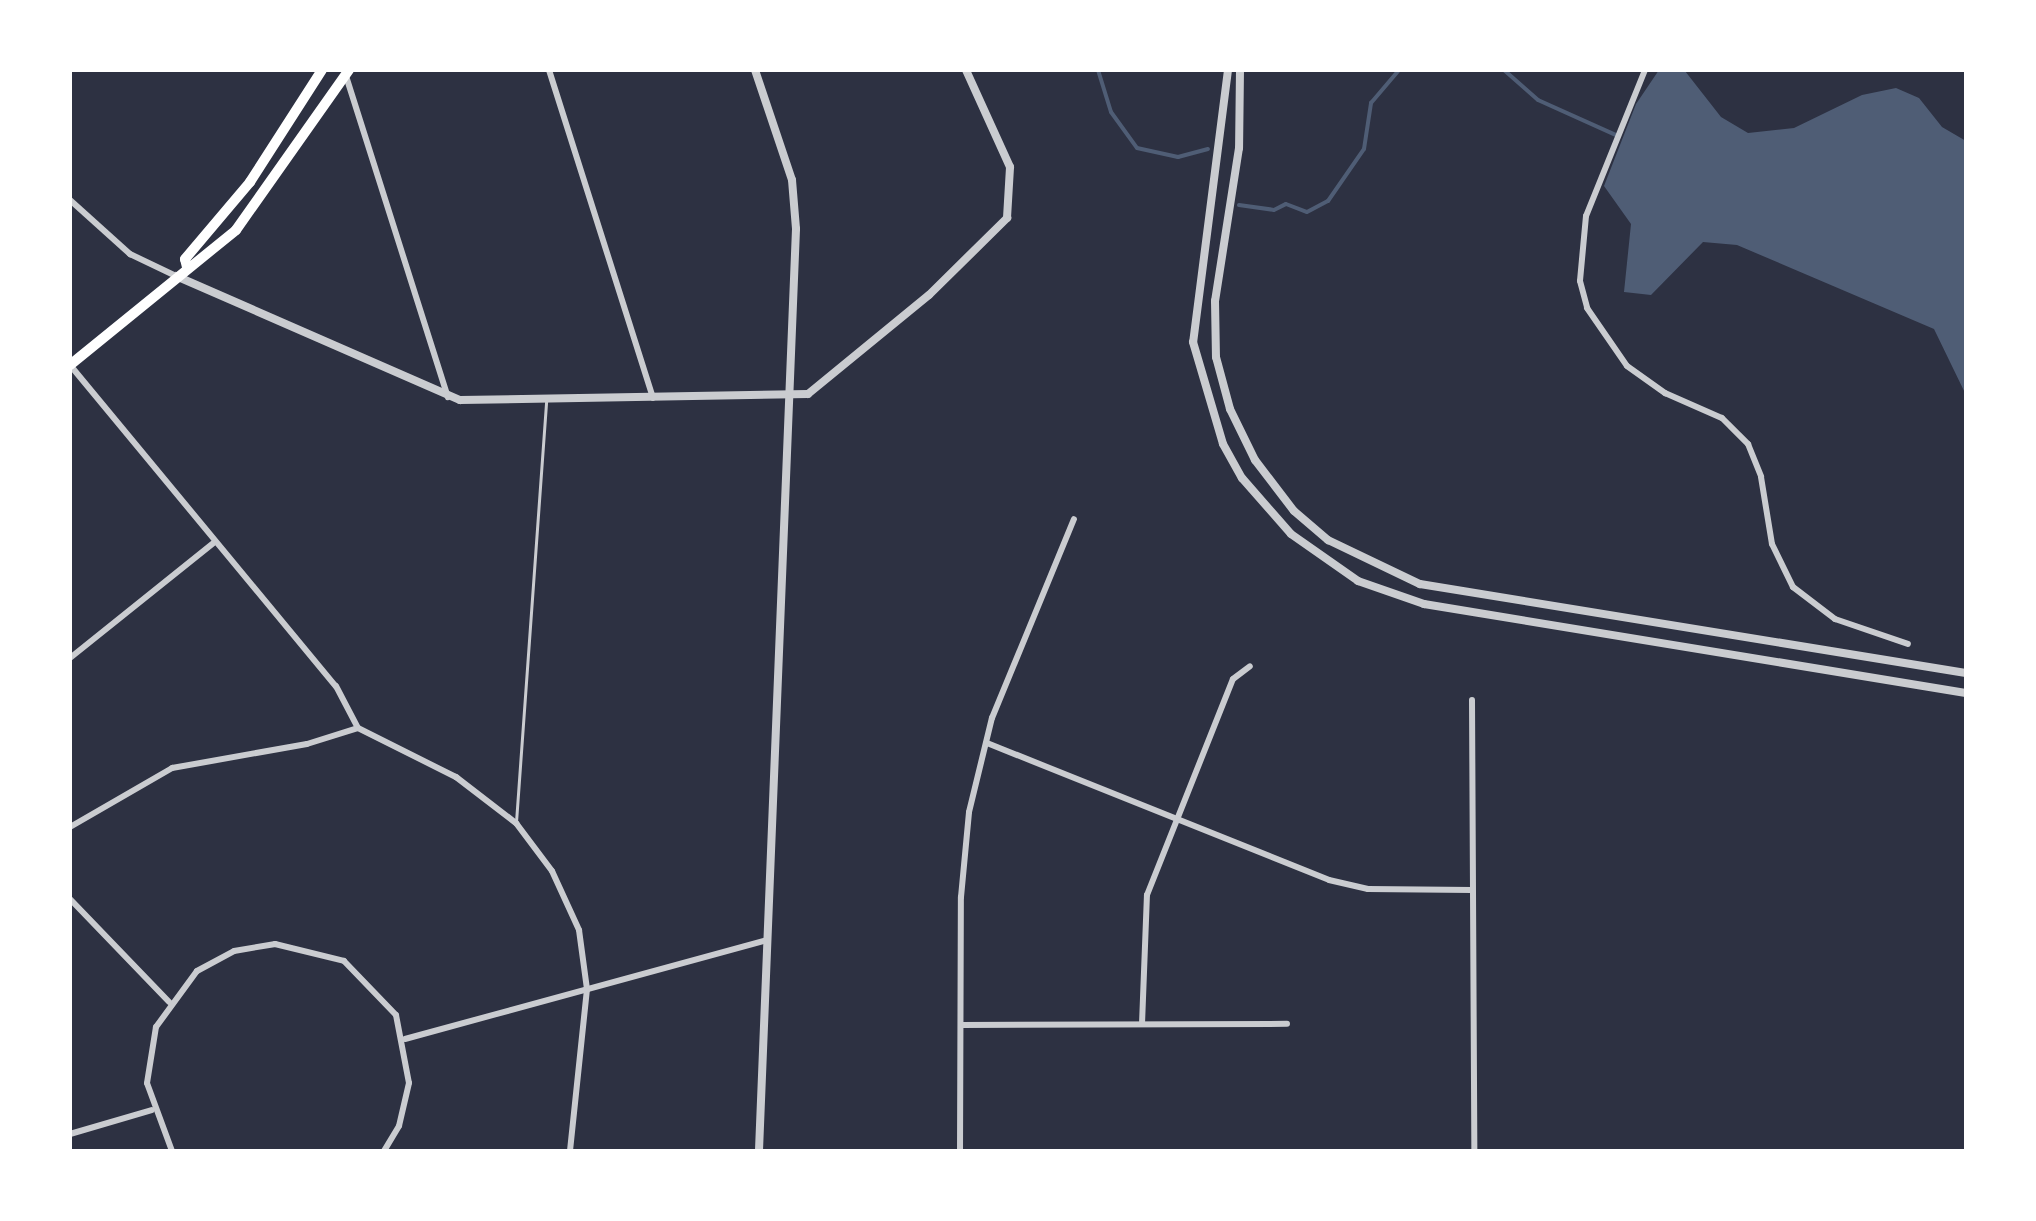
<!DOCTYPE html>
<html>
<head>
<meta charset="utf-8">
<style>
  body { margin:0 }
  #map { position:relative; width:2036px; height:1221px; overflow:hidden; background:#2d3142; font-family:Manrope,sans-serif }
  div>[style] { position:absolute }
  .water>* { inset:0; background:#4f5d75 }
  .stream>* { height:4px; margin:-2px; padding:0 2px; transform-origin:2px; border-radius:2px; background:#4f5d75 }
  .service>* { height:2.5px; margin:-1.25px; padding:0 1.25px; transform-origin:1.25px; border-radius:1.25px; background:#caccd0 }
  .minor>* { height:6px; margin:-3px; padding:0 3px; transform-origin:3px; border-radius:3px; background:#caccd0 }
  .tertiary>* { height:8px; margin:-4px; padding:0 4px; transform-origin:4px; border-radius:4px; background:#caccd0 }
  .primary>* { height:10px; margin:-5px; padding:0 5px; transform-origin:5px; border-radius:5px; background:#fff }
  span { translate:-50% -50%; white-space:nowrap; text-align:center; line-height:1.15; -webkit-text-stroke:10px #fff; paint-order:stroke }
  .frame { position:absolute; inset:0; border:72px solid #fff; pointer-events:none }
</style>
</head>
<body>
<div id="map">
  <div class="water">
    <i style="clip-path:polygon(1659px 70px,1685px 71px,1721px 117px,1748px 133px,1794px 128px,1862px 95px,1896px 88px,1919px 98px,1942px 127px,1966px 141px,1966px 395px,1934px 329px,1737px 245px,1703px 242px,1651px 295px,1624px 292px,1631px 224px,1604px 186px,1636px 104px)"></i>
  </div>
  <div class="stream">
    <i style="left:1098px;top:70px;width:44px;rotate:72.8deg"></i>
    <i style="left:1111px;top:112px;width:44px;rotate:54.2deg"></i>
    <i style="left:1137px;top:148px;width:42px;rotate:12.4deg"></i>
    <i style="left:1178px;top:157px;width:31px;rotate:-15deg"></i>
    <i style="left:1504px;top:70px;width:45px;rotate:41.4deg"></i>
    <i style="left:1538px;top:100px;width:85px;rotate:24.2deg"></i>
    <i style="left:1239px;top:205px;width:35px;rotate:8deg"></i>
    <i style="left:1274px;top:210px;width:13px;rotate:-27deg"></i>
    <i style="left:1286px;top:204px;width:22px;rotate:21deg"></i>
    <i style="left:1307px;top:212px;width:24px;rotate:-28deg"></i>
    <i style="left:1328px;top:201px;width:63px;rotate:-55.3deg"></i>
    <i style="left:1364px;top:149px;width:47px;rotate:-81.3deg"></i>
    <i style="left:1371px;top:103px;width:43px;rotate:-49.7deg"></i>
  </div>
  <div class="service">
    <i style="left:516px;top:822px;width:422px;rotate:-85.9deg"></i>
  </div>
  <div class="minor">
    <i style="left:549px;top:70px;width:344px;rotate:72.4deg"></i>
    <i style="left:1645px;top:70px;width:157px;rotate:112deg"></i>
    <i style="left:1586px;top:216px;width:65px;rotate:95.3deg"></i>
    <i style="left:1580px;top:281px;width:28px;rotate:75deg"></i>
    <i style="left:1587px;top:308px;width:70px;rotate:55.4deg"></i>
    <i style="left:1627px;top:366px;width:47px;rotate:35.4deg"></i>
    <i style="left:1665px;top:393px;width:62px;rotate:23.7deg"></i>
    <i style="left:1722px;top:418px;width:37px;rotate:45deg"></i>
    <i style="left:1748px;top:444px;width:35px;rotate:68deg"></i>
    <i style="left:1761px;top:477px;width:68px;rotate:80.7deg"></i>
    <i style="left:1772px;top:544px;width:48px;rotate:64deg"></i>
    <i style="left:1793px;top:587px;width:53px;rotate:37.3deg"></i>
    <i style="left:1835px;top:619px;width:77px;rotate:18.9deg"></i>
    <i style="left:346px;top:76px;width:337px;rotate:72.4deg"></i>
    <i style="left:70px;top:200px;width:81px;rotate:42deg"></i>
    <i style="left:130px;top:254px;width:51px;rotate:25.6deg"></i>
    <i style="left:70px;top:365px;width:417px;rotate:50.4deg"></i>
    <i style="left:336px;top:686px;width:47px;rotate:62.4deg"></i>
    <i style="left:70px;top:658px;width:186px;rotate:-38.7deg"></i>
    <i style="left:1472px;top:700px;width:451px;rotate:89.7deg"></i>
    <i style="left:987px;top:743px;width:368px;rotate:21.8deg"></i>
    <i style="left:1329px;top:880px;width:40px;rotate:13deg"></i>
    <i style="left:1368px;top:889px;width:104px;rotate:0.6deg"></i>
    <i style="left:70px;top:827px;width:118px;rotate:-30deg"></i>
    <i style="left:172px;top:768px;width:137px;rotate:-10.1deg"></i>
    <i style="left:307px;top:744px;width:53px;rotate:-17.4deg"></i>
    <i style="left:358px;top:728px;width:110px;rotate:26.6deg"></i>
    <i style="left:456px;top:777px;width:76px;rotate:37.5deg"></i>
    <i style="left:516px;top:823px;width:60px;rotate:53.1deg"></i>
    <i style="left:552px;top:871px;width:65px;rotate:65.4deg"></i>
    <i style="left:579px;top:930px;width:60px;rotate:82.3deg"></i>
    <i style="left:587px;top:989px;width:163px;rotate:96deg"></i>
    <i style="left:70px;top:899px;width:143px;rotate:46.1deg"></i>
    <i style="left:1142px;top:1024px;width:129px;rotate:-87.8deg"></i>
    <i style="left:1147px;top:895px;width:232px;rotate:-68.3deg"></i>
    <i style="left:1233px;top:679px;width:21px;rotate:-37deg"></i>
    <i style="left:961px;top:1025px;width:326px;rotate:-0.2deg"></i>
    <i style="left:405px;top:1039px;width:374px;rotate:-15.3deg"></i>
    <i style="left:70px;top:1134px;width:85px;rotate:-16.3deg"></i>
    <i style="left:172px;top:1151px;width:72px;rotate:-110.2deg"></i>
    <i style="left:147px;top:1083px;width:57px;rotate:-80.9deg"></i>
    <i style="left:156px;top:1027px;width:69px;rotate:-53.8deg"></i>
    <i style="left:197px;top:971px;width:42px;rotate:-28.4deg"></i>
    <i style="left:234px;top:951px;width:42px;rotate:-9.7deg"></i>
    <i style="left:275px;top:944px;width:71px;rotate:13.8deg"></i>
    <i style="left:344px;top:961px;width:75px;rotate:46.1deg"></i>
    <i style="left:396px;top:1015px;width:69px;rotate:79.2deg"></i>
    <i style="left:409px;top:1083px;width:44px;rotate:103.1deg"></i>
    <i style="left:399px;top:1126px;width:29px;rotate:121deg"></i>
    <i style="left:960px;top:1151px;width:254px;rotate:-89.8deg"></i>
    <i style="left:961px;top:897px;width:85px;rotate:-84.6deg"></i>
    <i style="left:969px;top:812px;width:97px;rotate:-76.3deg"></i>
    <i style="left:992px;top:718px;width:215px;rotate:-67.6deg"></i>
  </div>
  <div class="tertiary">
    <i style="left:755px;top:70px;width:116px;rotate:71.4deg"></i>
    <i style="left:792px;top:180px;width:49px;rotate:85.3deg"></i>
    <i style="left:796px;top:229px;width:923px;rotate:92.3deg"></i>
    <i style="left:1228px;top:70px;width:274px;rotate:97.3deg"></i>
    <i style="left:1193px;top:342px;width:106px;rotate:73.6deg"></i>
    <i style="left:1223px;top:444px;width:39px;rotate:61deg"></i>
    <i style="left:1242px;top:478px;width:74px;rotate:48.8deg"></i>
    <i style="left:1291px;top:534px;width:82px;rotate:35deg"></i>
    <i style="left:1358px;top:581px;width:70px;rotate:19.2deg"></i>
    <i style="left:1424px;top:604px;width:549px;rotate:9.33deg"></i>
    <i style="left:1240px;top:70px;width:78px;rotate:90.7deg"></i>
    <i style="left:1239px;top:148px;width:155px;rotate:98.9deg"></i>
    <i style="left:1215px;top:301px;width:56px;rotate:89deg"></i>
    <i style="left:1216px;top:357px;width:54px;rotate:74.9deg"></i>
    <i style="left:1230px;top:409px;width:57px;rotate:63.9deg"></i>
    <i style="left:1255px;top:460px;width:64px;rotate:52.6deg"></i>
    <i style="left:1294px;top:511px;width:45px;rotate:40.5deg"></i>
    <i style="left:1328px;top:540px;width:102px;rotate:25.6deg"></i>
    <i style="left:1420px;top:584px;width:553px;rotate:9.26deg"></i>
    <i style="left:176px;top:276px;width:310px;rotate:23.6deg"></i>
    <i style="left:460px;top:400px;width:348px;rotate:-1deg"></i>
    <i style="left:808px;top:394px;width:156px;rotate:-39.3deg"></i>
    <i style="left:929px;top:295px;width:110px;rotate:-44.6deg"></i>
    <i style="left:1007px;top:218px;width:51px;rotate:-86.6deg"></i>
    <i style="left:1010px;top:167px;width:107px;rotate:-114.4deg"></i>
  </div>
  <div class="primary">
    <i style="left:187px;top:267px;width:8px;rotate:-104deg"></i>
    <i style="left:185px;top:259px;width:101px;rotate:-49.8deg"></i>
    <i style="left:250px;top:182px;width:133px;rotate:-57.3deg"></i>
    <i style="left:70px;top:365px;width:214px;rotate:-39.1deg"></i>
    <i style="left:236px;top:230px;width:196px;rotate:-54.8deg"></i>
  </div>
  <div class="frame"></div>
</div>
</body>
</html>
